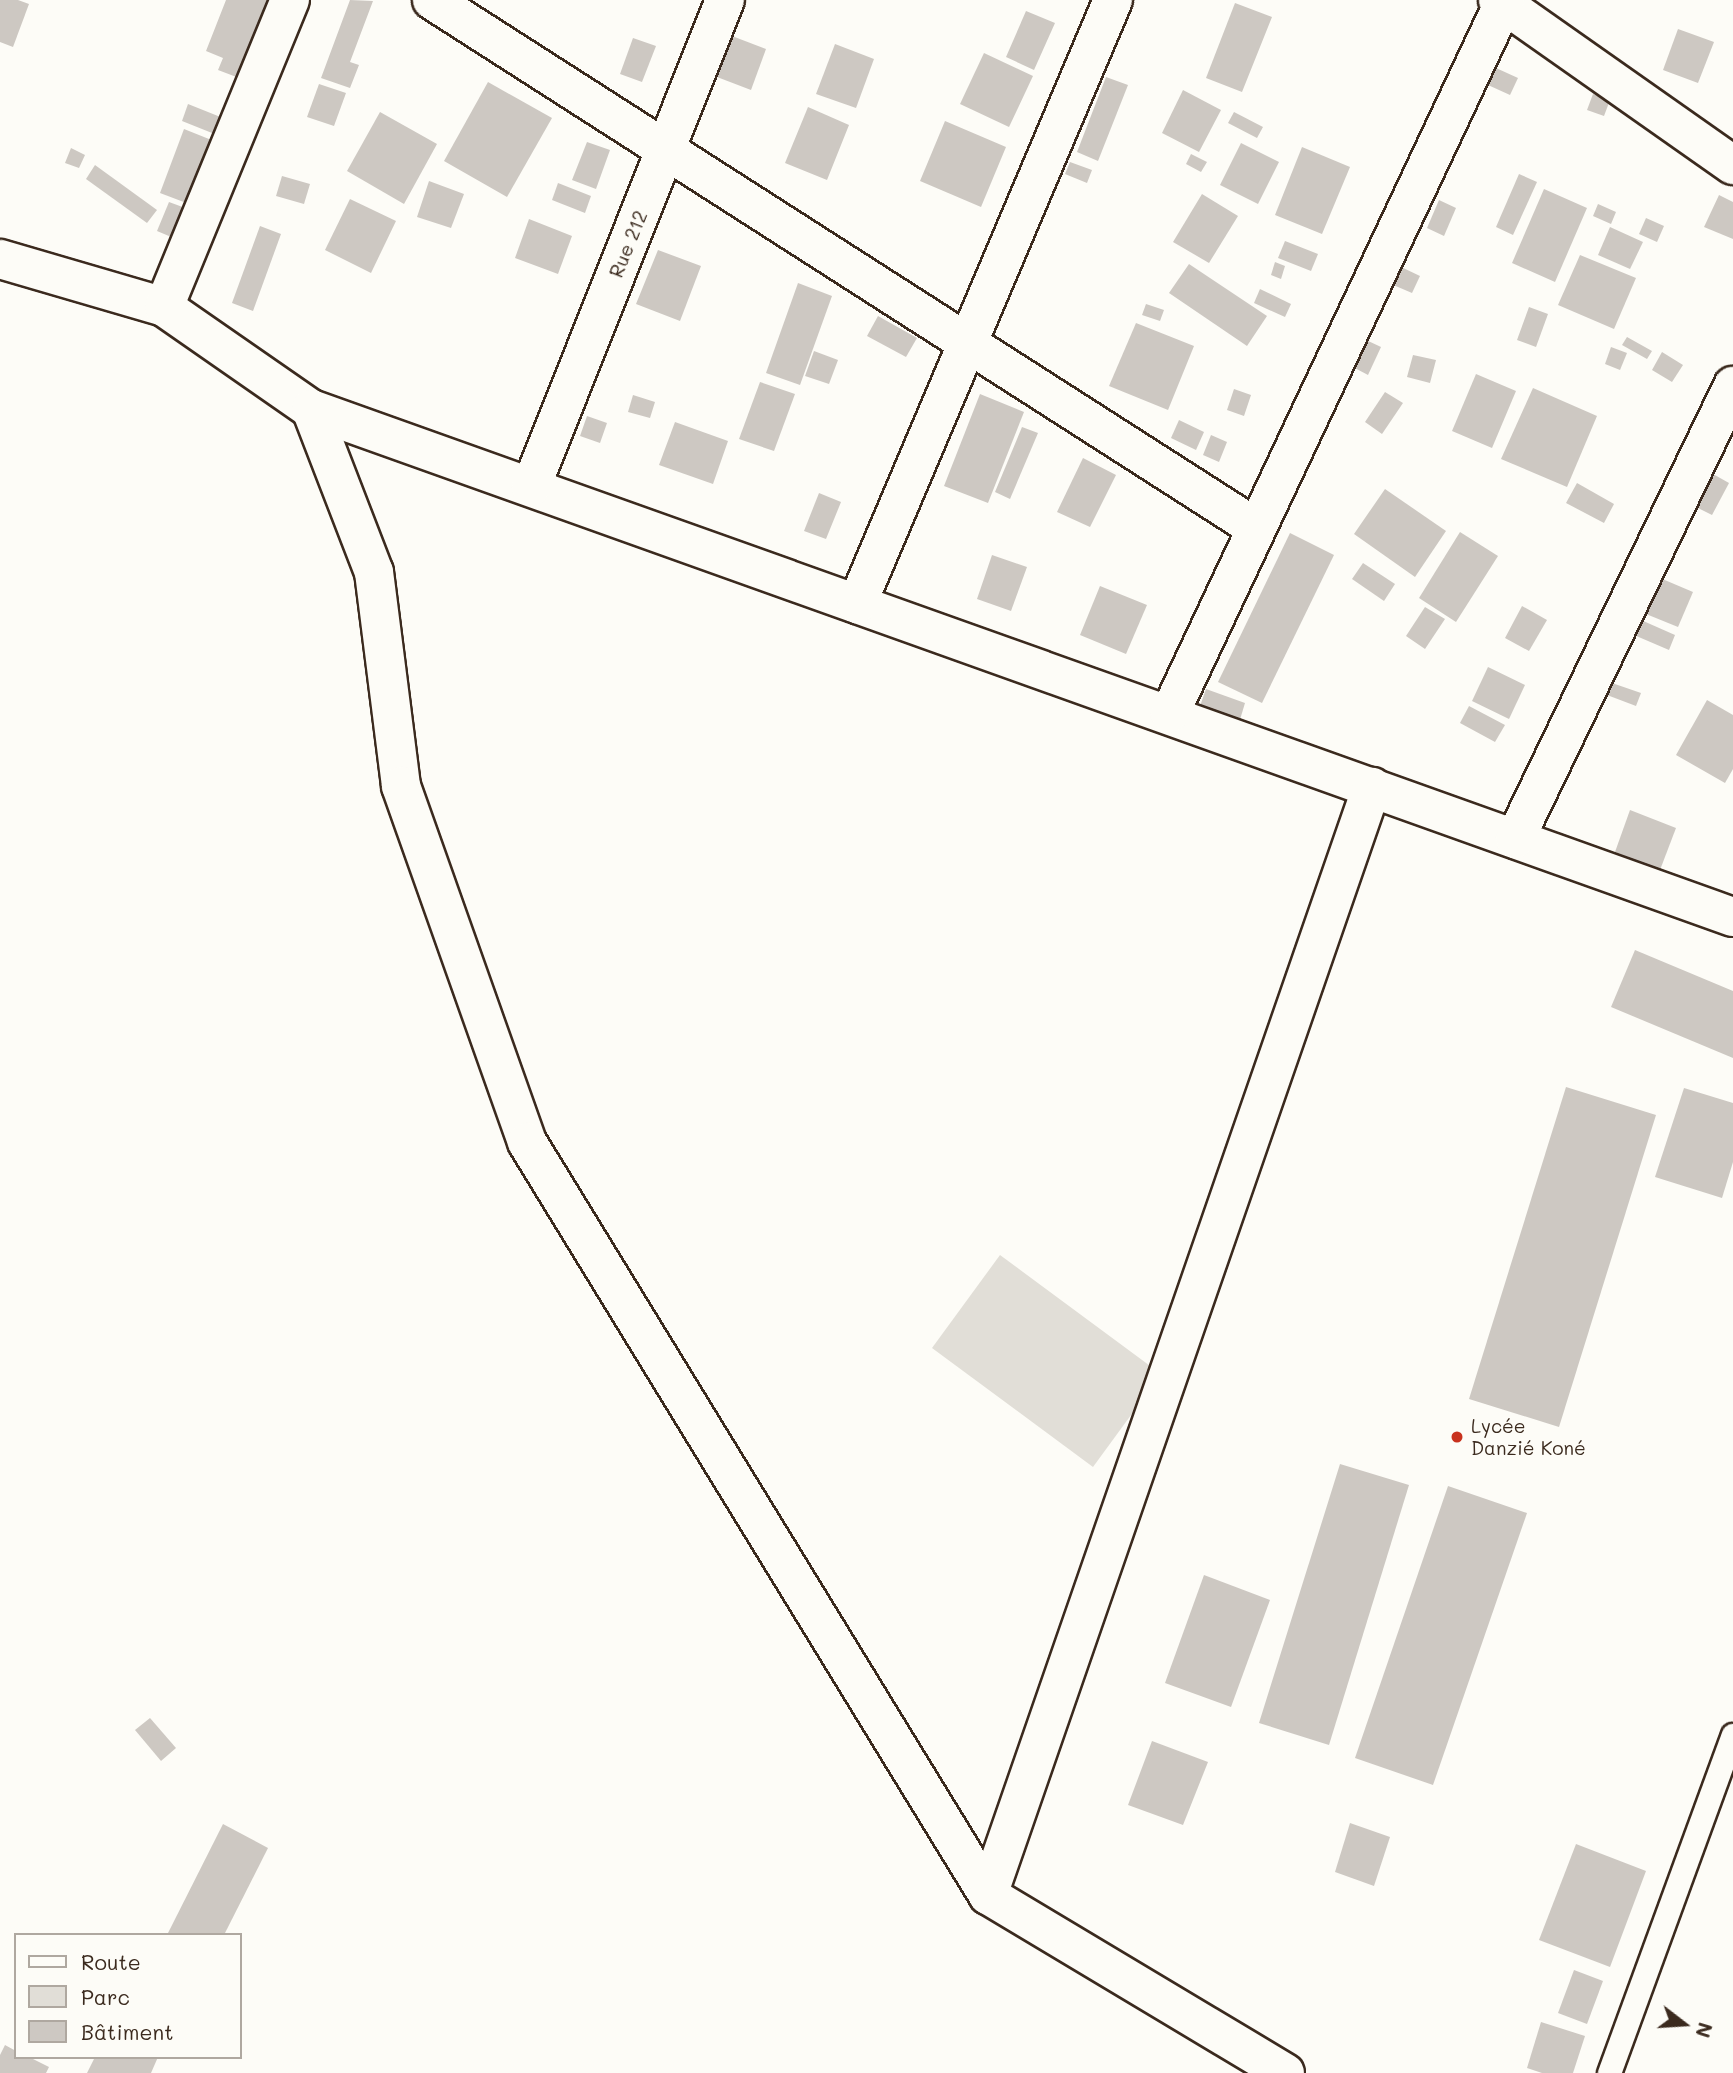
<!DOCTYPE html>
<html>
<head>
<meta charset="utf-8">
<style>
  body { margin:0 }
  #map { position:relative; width:1733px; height:2073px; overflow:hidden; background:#fdfcf7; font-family:Mali,sans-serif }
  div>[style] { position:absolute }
  .green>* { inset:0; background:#e1ded7 }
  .building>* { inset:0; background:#cdc8c2 }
  .roads { filter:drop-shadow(2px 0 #3b2a1e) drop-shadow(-2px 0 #3b2a1e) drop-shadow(0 2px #3b2a1e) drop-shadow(0 -2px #3b2a1e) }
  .lane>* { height:23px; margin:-11.5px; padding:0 11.5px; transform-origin:11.5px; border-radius:11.5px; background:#fdfcf7 }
  .street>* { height:38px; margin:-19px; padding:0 19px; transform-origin:19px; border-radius:19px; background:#fdfcf7 }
  .dots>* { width:19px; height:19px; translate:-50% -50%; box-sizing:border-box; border:4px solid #fdfcf7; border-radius:50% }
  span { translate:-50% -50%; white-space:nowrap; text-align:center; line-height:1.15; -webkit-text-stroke:6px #fdfcf7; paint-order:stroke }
  .street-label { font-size:19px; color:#3b2a1e }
  .poi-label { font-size:19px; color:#3b2a1e }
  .left { translate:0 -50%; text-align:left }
  .legend { position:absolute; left:14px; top:1933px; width:228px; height:126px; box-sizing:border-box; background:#fdfcf7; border:2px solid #afa8a0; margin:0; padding:9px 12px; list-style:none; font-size:21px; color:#3b2a1e }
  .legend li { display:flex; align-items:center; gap:14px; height:35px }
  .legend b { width:35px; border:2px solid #afa8a0 }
  .north { position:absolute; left:1649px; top:1989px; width:70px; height:70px; -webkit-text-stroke:5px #fdfcf7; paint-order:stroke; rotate:107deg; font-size:19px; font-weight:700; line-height:28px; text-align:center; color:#3b2a1e }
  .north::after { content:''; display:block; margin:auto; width:24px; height:32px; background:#3b2a1e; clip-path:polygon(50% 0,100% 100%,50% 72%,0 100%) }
</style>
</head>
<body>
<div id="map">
  <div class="green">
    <i style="clip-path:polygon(1000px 1255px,1161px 1374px,1093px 1467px,932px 1348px)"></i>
  </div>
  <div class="building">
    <i style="clip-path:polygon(0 0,18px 0,29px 4px,13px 47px,0 42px)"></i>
    <i style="clip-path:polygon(226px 0,278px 0,247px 81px,218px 70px,223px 58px,206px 51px)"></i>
    <i style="clip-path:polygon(350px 0,373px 1px,350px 62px,359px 65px,350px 88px,321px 78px)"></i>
    <i style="clip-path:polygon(1235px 3px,1272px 17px,1242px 92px,1206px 78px)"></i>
    <i style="clip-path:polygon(1026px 11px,1055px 23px,1034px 70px,1006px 57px)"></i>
    <i style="clip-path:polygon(1678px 29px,1714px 42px,1698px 83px,1663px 70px)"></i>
    <i style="clip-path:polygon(732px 36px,766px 49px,751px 90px,717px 77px)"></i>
    <i style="clip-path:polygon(633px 38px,656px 46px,642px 82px,620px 74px)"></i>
    <i style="clip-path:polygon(835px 44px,874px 59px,856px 108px,816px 94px)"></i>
    <i style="clip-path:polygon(984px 53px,1033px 76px,1009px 127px,960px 104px)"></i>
    <i style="clip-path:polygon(1496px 68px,1518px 78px,1510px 95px,1488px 85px)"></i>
    <i style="clip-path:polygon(1106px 77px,1128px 85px,1098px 161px,1077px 152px)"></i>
    <i style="clip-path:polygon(488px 82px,552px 118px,507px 197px,444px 161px)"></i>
    <i style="clip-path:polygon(319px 84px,346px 93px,334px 126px,307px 117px)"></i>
    <i style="clip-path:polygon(1183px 90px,1221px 110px,1199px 152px,1162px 133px)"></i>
    <i style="clip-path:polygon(1593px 94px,1610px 100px,1604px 116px,1587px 110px)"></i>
    <i style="clip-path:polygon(188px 104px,223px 118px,217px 135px,182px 121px)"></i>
    <i style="clip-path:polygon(808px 107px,849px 125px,827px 180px,785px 163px)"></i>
    <i style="clip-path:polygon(380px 112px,437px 144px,404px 204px,347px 171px)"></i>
    <i style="clip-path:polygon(1234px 112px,1263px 127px,1257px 138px,1228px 123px)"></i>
    <i style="clip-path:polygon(945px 121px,1006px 147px,981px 207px,920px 181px)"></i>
    <i style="clip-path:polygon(184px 129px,214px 141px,189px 204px,160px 193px)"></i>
    <i style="clip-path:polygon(587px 142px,610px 150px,596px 189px,572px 180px)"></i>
    <i style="clip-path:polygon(1241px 143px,1279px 162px,1258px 204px,1220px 185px)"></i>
    <i style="clip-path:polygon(1302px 147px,1350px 167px,1322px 234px,1275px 215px)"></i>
    <i style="clip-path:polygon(71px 148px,85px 155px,79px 168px,65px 163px)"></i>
    <i style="clip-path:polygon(1191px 154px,1207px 162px,1201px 172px,1186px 164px)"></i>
    <i style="clip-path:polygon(1070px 162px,1092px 170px,1087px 183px,1065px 174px)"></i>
    <i style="clip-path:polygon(95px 165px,157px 210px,147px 223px,86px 179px)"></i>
    <i style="clip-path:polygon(1519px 174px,1537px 182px,1513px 235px,1496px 227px)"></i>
    <i style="clip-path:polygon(282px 176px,310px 184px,304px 204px,276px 196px)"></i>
    <i style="clip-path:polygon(429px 181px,464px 194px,451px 228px,417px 217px)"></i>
    <i style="clip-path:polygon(558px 183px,591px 196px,585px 213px,552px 200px)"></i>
    <i style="clip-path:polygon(1544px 189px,1587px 208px,1555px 282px,1512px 263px)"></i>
    <i style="clip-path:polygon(1202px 194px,1238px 216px,1209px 263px,1173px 242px)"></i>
    <i style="clip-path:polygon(1719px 195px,1733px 202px,1733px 239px,1704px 227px)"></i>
    <i style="clip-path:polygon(350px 199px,396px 221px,371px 273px,325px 250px)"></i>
    <i style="clip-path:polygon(1439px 200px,1456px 208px,1444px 236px,1427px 228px)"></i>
    <i style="clip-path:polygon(169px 202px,188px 209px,176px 239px,157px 231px)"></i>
    <i style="clip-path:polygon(1598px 204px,1616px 212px,1611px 224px,1593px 216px)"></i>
    <i style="clip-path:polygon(1646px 218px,1664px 226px,1657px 242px,1639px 234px)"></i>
    <i style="clip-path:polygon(529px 219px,572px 236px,558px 274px,515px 258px)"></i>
    <i style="clip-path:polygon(260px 226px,281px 234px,253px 311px,232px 303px)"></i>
    <i style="clip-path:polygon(1610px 227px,1643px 242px,1630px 269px,1598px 255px)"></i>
    <i style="clip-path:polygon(1285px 241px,1318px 254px,1311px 271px,1278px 258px)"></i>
    <i style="clip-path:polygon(658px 250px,701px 266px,680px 321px,636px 304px)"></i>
    <i style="clip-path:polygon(1580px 255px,1636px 278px,1614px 329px,1558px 305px)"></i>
    <i style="clip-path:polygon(1275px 262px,1285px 266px,1281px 279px,1271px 275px)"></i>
    <i style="clip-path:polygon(1189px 264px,1267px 316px,1247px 346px,1169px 293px)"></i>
    <i style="clip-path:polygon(1399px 266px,1420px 276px,1412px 293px,1391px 284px)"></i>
    <i style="clip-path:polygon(798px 283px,832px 296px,800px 385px,766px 373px)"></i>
    <i style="clip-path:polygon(1260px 289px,1291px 304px,1285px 317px,1254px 303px)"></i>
    <i style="clip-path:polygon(1146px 304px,1164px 310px,1160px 321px,1142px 315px)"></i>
    <i style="clip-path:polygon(1529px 307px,1548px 314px,1536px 347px,1517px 340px)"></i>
    <i style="clip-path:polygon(878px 316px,917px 338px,906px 357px,867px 336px)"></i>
    <i style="clip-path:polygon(1136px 323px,1194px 346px,1168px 410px,1109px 386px)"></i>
    <i style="clip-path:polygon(1627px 337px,1652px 351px,1647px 359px,1622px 345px)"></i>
    <i style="clip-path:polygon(1364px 339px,1381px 347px,1368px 375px,1351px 366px)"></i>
    <i style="clip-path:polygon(1611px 347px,1627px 353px,1620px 370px,1605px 364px)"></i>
    <i style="clip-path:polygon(814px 351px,838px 360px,829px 384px,805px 376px)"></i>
    <i style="clip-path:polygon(1662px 352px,1683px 365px,1672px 382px,1652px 370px)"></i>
    <i style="clip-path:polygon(1413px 355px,1436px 360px,1430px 383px,1407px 377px)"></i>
    <i style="clip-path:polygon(1476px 374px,1516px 391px,1492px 448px,1452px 431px)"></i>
    <i style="clip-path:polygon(760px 382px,795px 394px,774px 451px,739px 439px)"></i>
    <i style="clip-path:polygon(1533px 388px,1597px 416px,1567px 487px,1501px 459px)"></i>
    <i style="clip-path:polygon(1234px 389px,1251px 395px,1244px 416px,1227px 410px)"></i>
    <i style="clip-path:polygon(1385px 392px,1403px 403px,1382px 434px,1365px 422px)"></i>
    <i style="clip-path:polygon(980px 394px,1024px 412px,988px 503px,944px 486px)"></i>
    <i style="clip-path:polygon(633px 395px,655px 402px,650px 418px,628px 412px)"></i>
    <i style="clip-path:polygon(587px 416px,607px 423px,600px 443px,580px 436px)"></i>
    <i style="clip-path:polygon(1179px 420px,1204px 432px,1196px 450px,1171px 438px)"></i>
    <i style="clip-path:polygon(675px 422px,728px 441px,713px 484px,659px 465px)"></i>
    <i style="clip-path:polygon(1022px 427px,1038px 433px,1010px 499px,995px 492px)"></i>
    <i style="clip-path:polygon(1211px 435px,1227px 442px,1219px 462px,1203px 455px)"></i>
    <i style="clip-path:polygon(1083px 458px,1116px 475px,1090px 527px,1057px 512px)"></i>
    <i style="clip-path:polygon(1713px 474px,1729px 483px,1712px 515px,1696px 507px)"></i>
    <i style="clip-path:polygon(1577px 483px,1614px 504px,1604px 523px,1566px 503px)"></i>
    <i style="clip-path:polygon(1385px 489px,1446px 531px,1415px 577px,1354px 534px)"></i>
    <i style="clip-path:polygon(819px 493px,841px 502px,826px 539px,804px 531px)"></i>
    <i style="clip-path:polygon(1460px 532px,1498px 556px,1456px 622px,1419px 598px)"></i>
    <i style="clip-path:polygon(1290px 533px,1334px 555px,1262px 703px,1218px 682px)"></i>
    <i style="clip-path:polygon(992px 555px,1027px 567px,1011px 611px,977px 599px)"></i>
    <i style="clip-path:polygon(1363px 563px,1395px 584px,1384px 601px,1352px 579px)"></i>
    <i style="clip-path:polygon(1660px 578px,1693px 592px,1678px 627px,1646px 614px)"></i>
    <i style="clip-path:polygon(1100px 586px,1147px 605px,1126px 654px,1080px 635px)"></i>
    <i style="clip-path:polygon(1522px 606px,1547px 620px,1529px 651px,1505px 638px)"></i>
    <i style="clip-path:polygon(1425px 607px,1445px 619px,1425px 649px,1406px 636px)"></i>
    <i style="clip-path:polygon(1641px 620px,1675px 635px,1669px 650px,1634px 635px)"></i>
    <i style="clip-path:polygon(1488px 667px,1525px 685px,1509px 719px,1472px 701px)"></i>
    <i style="clip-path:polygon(1612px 683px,1641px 693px,1636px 706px,1607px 695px)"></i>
    <i style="clip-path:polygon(1206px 689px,1245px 703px,1239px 723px,1199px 709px)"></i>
    <i style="clip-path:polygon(1707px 700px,1733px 715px,1733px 769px,1725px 783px,1676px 755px)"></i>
    <i style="clip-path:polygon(1469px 706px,1505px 725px,1495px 742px,1460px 723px)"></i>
    <i style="clip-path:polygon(1630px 810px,1676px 828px,1660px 870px,1615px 852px)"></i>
    <i style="clip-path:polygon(1635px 950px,1733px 991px,1733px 1058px,1611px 1007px)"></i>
    <i style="clip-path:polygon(1566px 1087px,1656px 1115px,1559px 1427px,1469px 1399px)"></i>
    <i style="clip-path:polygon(1684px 1088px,1733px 1103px,1733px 1162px,1722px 1198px,1655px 1177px)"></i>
    <i style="clip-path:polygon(1340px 1464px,1409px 1485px,1329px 1745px,1259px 1723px)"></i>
    <i style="clip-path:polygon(1448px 1486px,1527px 1513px,1433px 1785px,1355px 1758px)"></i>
    <i style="clip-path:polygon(1204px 1575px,1270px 1600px,1231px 1707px,1165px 1683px)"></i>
    <i style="clip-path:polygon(150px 1718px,176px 1748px,161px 1761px,135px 1730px)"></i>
    <i style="clip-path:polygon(1152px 1741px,1208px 1762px,1183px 1825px,1128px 1805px)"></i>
    <i style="clip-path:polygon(1350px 1823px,1390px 1837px,1374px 1886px,1335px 1872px)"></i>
    <i style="clip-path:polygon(223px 1824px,268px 1848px,224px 1935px,167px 1935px)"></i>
    <i style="clip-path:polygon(1576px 1844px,1646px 1871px,1610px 1967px,1539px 1940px)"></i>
    <i style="clip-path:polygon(1574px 1970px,1603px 1981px,1587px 2024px,1558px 2013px)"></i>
    <i style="clip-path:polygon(1541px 2022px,1585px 2036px,1573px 2073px,1542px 2073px,1527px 2068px)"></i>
    <i style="clip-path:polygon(5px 2045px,16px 2051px,16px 2057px,29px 2057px,49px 2067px,46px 2073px,0 2073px,0 2055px)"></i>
    <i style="clip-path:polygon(95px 2057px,158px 2057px,151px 2073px,87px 2073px)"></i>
  </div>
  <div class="roads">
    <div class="lane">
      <i style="left:1609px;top:2073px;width:360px;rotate:-69.9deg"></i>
    </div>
    <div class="street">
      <i style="left:432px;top:0;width:979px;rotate:32.65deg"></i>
      <i style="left:1498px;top:0;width:287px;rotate:35.1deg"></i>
      <i style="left:0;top:259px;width:171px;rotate:16.3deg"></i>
      <i style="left:164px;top:307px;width:179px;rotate:34.8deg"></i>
      <i style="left:311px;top:409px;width:1510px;rotate:19.66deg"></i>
      <i style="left:164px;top:307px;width:332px;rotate:-67.7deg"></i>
      <i style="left:311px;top:409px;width:175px;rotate:68.9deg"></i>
      <i style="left:374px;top:572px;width:216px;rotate:82.8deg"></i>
      <i style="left:401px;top:786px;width:378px;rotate:70.5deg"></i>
      <i style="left:527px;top:1142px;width:883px;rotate:58.52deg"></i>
      <i style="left:988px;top:1895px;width:346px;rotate:30.9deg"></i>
      <i style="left:531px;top:487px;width:524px;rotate:-68.28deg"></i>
      <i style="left:857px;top:604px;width:656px;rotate:-67.03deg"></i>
      <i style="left:1170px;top:713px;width:788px;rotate:-64.83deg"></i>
      <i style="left:1515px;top:839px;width:503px;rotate:-64.3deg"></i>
      <i style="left:988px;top:1895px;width:1173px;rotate:-70.89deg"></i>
    </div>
  </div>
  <div class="dots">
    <i style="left:1457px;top:1437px;background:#c8321e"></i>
  </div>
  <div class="street-label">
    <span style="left:628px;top:244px;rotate:-68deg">Rue 212</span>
  </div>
  <div class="poi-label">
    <span class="left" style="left:1471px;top:1437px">Lycée<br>Danzié Koné</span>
  </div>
  <ul class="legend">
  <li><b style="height:9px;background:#fdfcf7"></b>Route</li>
  <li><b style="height:19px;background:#e1ded7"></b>Parc</li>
  <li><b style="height:19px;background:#cdc8c2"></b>Bâtiment</li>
  </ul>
  <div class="north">N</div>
</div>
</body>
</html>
